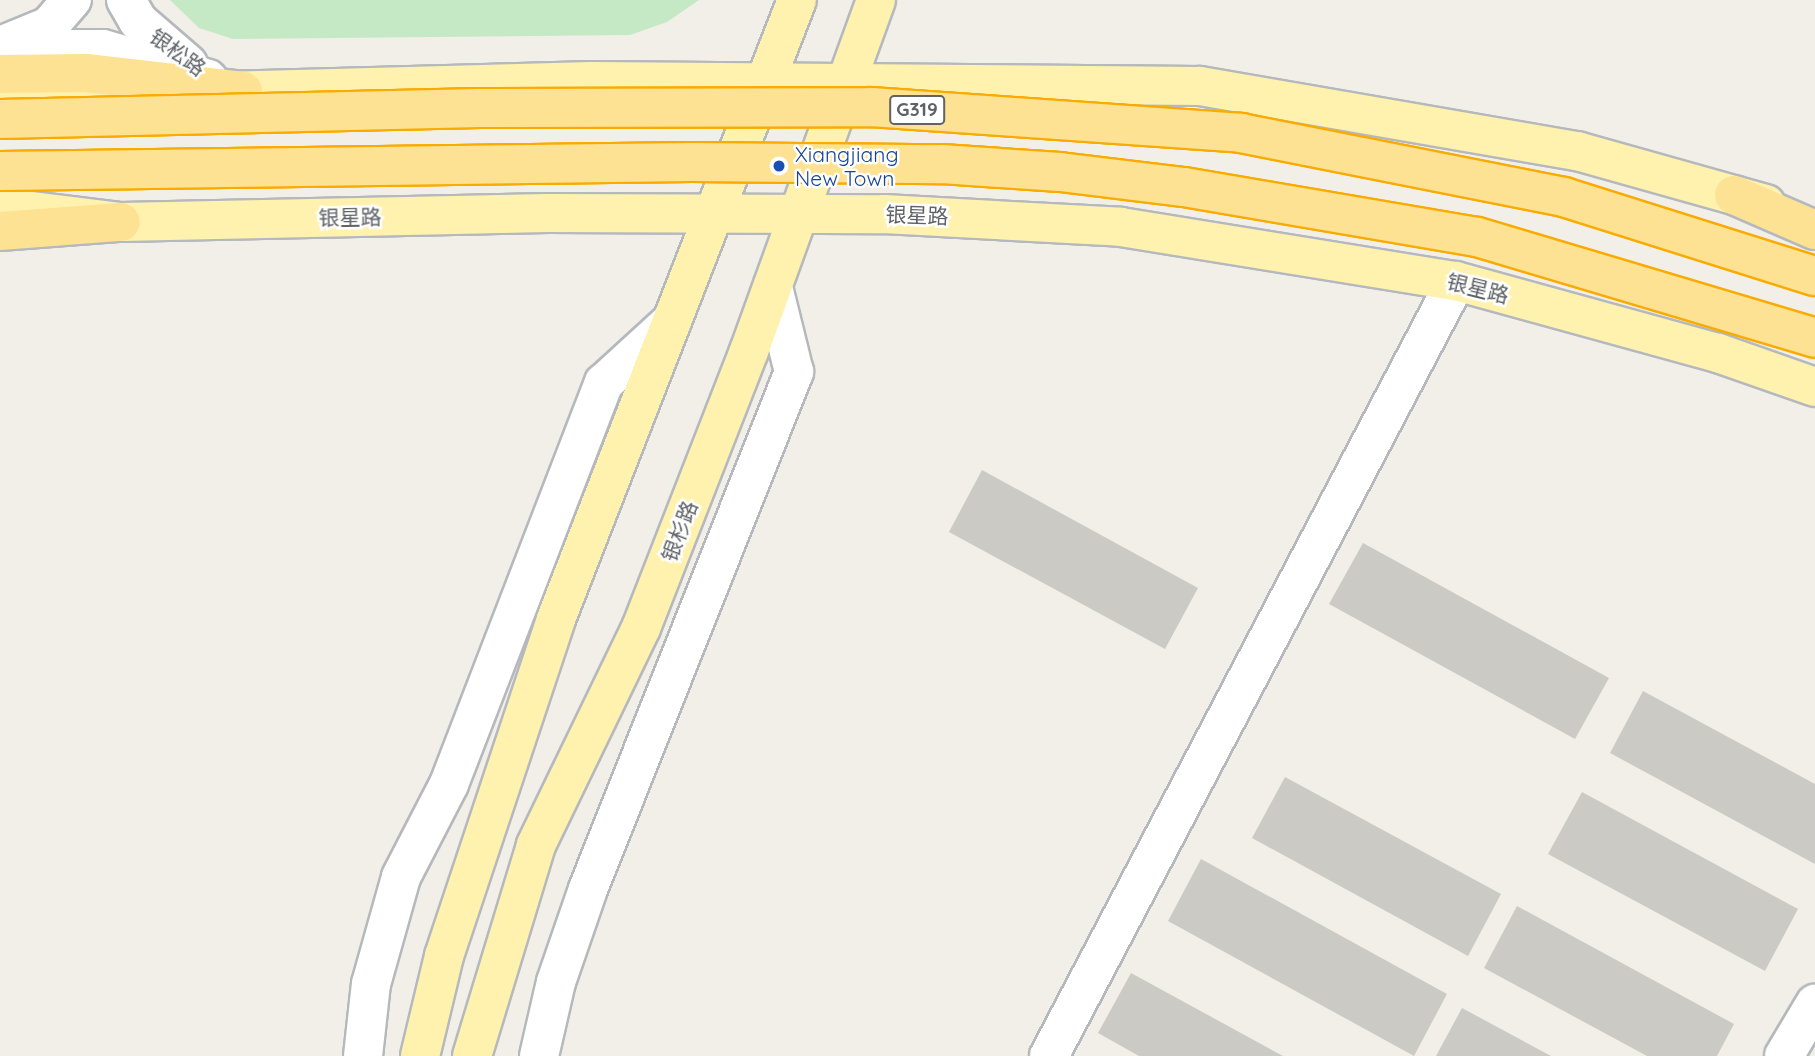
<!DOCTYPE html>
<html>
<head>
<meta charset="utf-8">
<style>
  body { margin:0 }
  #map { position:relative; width:1815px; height:1056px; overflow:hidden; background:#f1efe8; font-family:Quicksand,"Noto Sans SC",sans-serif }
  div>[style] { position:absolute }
  .green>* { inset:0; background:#c5e8c5 }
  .building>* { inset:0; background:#cccac5 }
  .roads { filter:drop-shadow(2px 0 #b5b8bc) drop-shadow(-2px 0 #b5b8bc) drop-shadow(0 2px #b5b8bc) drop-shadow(0 -2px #b5b8bc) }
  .minor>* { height:38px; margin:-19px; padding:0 19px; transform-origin:19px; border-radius:19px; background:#fff }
  .major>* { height:38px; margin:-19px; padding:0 19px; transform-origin:19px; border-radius:19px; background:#fff2af }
  .highway>* { height:38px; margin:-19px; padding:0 19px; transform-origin:19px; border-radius:19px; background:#fde293 }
  .bridges { filter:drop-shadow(2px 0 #f9ab00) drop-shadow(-2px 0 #f9ab00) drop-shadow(0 2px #f9ab00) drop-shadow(0 -2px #f9ab00) }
  .highway-bridge>* { height:38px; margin:-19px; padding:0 19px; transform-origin:19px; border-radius:19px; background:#fde293 }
  .dots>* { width:19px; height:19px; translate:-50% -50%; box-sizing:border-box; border:4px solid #fff; border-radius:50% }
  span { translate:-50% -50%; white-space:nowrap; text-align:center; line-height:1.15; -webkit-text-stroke:5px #fff; paint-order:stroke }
  .shield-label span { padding:2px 5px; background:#fff; border:2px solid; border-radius:5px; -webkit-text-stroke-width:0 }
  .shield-label { font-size:19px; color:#5f6368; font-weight:700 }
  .street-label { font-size:21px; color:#5f6368 }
  .transit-label { font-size:21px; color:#164399 }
  .left { translate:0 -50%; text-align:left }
</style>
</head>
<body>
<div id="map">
  <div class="green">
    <i style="clip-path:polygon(170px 0,699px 0,667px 22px,630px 35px,233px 39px,199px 28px)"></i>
  </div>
  <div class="building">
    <i style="clip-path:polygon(982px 470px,1198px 588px,1165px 649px,949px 532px)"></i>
    <i style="clip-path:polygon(1363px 543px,1609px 678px,1575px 739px,1329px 604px)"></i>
    <i style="clip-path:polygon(1643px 691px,1815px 784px,1815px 864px,1610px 753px)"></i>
    <i style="clip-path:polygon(1285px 777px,1501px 894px,1468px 956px,1252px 838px)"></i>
    <i style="clip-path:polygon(1582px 792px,1798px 909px,1765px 971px,1548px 854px)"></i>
    <i style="clip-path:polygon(1201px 859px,1447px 994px,1414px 1056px,1168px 921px)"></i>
    <i style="clip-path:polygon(1517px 906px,1734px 1024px,1717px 1056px,1647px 1056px,1484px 968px)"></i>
    <i style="clip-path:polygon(1131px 973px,1283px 1056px,1139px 1056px,1098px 1033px)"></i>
    <i style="clip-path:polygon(1462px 1008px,1551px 1056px,1436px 1056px)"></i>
  </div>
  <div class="roads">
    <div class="minor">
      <i style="left:126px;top:0;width:24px;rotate:60deg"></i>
      <i style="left:138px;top:21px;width:66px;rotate:40.7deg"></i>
      <i style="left:5px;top:44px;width:48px;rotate:-22.2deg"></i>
      <i style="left:49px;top:26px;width:35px;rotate:-49deg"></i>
      <i style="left:0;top:49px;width:103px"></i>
      <i style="left:103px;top:49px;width:109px;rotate:15.9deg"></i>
      <i style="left:363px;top:1056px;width:72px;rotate:-83.7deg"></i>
      <i style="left:371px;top:984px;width:111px;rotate:-74.3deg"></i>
      <i style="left:401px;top:877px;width:105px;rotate:-62.7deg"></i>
      <i style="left:449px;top:784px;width:430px;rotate:-68.9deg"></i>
      <i style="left:604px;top:383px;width:92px;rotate:-42.4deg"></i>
      <i style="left:539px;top:1056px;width:76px;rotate:-77.1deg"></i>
      <i style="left:556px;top:982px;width:98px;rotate:-71deg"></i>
      <i style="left:588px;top:889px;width:557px;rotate:-68.28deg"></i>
      <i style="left:794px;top:372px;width:88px;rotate:-103.9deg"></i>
      <i style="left:1049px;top:1056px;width:875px;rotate:-62.29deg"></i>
      <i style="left:1784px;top:1056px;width:61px;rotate:-59.2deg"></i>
    </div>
    <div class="major">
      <i style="left:0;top:97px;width:592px;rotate:-1.55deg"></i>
      <i style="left:592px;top:81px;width:608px;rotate:0.47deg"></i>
      <i style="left:1200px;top:86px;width:383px;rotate:9.8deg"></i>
      <i style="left:1577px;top:151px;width:196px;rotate:15.7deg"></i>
      <i style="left:0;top:207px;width:122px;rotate:7.1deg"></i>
      <i style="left:121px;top:222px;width:427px;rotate:-1.2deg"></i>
      <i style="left:548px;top:213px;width:336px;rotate:0.2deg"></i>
      <i style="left:884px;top:214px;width:237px;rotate:3.1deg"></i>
      <i style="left:1121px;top:227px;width:339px;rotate:9.2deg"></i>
      <i style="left:1456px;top:281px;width:272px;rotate:15.4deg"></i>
      <i style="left:1718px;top:353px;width:103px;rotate:19.3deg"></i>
      <i style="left:420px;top:1056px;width:103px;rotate:-76.5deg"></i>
      <i style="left:444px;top:956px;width:355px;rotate:-71.6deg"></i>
      <i style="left:556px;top:619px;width:664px;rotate:-68.73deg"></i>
      <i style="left:472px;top:1056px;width:220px;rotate:-73.1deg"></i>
      <i style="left:536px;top:845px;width:241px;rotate:-64.2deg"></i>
      <i style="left:641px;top:628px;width:297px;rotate:-68.7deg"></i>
      <i style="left:749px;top:351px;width:373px;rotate:-70.1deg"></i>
    </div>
    <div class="highway">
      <i style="left:0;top:74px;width:86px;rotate:-0.7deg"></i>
      <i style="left:86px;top:73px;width:158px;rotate:6.5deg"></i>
      <i style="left:1734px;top:195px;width:88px;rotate:23.4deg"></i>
      <i style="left:0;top:231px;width:121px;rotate:-4.3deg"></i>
    </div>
  </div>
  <div class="bridges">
    <div class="highway-bridge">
      <i style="left:0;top:119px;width:480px;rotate:-1.3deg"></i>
      <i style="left:480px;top:108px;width:392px;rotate:-0.1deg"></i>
      <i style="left:872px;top:107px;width:370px;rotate:4deg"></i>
      <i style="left:1241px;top:133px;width:329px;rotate:11.2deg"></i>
      <i style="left:1564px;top:197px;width:263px;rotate:17.5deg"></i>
      <i style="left:0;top:171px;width:692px;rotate:-0.75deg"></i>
      <i style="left:692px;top:162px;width:250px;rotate:0.5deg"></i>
      <i style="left:942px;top:164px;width:118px;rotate:3.9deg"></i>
      <i style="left:1060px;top:172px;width:125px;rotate:6.9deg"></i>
      <i style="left:1184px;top:187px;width:297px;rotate:9.7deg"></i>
      <i style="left:1477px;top:237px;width:353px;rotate:16.6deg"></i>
    </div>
  </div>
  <div class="dots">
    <i style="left:779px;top:166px;background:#1a4fb4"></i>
  </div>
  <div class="shield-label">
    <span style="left:917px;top:110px">G319</span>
  </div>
  <div class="street-label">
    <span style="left:178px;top:52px;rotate:36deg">银松路</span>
    <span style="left:917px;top:215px;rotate:2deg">银星路</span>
    <span style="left:350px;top:217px;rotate:-1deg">银星路</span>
    <span style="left:1478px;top:288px;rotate:14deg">银星路</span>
    <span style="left:679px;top:531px;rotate:-69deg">银杉路</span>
  </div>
  <div class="transit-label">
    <span class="left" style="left:795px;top:166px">Xiangjiang<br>New Town</span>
  </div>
</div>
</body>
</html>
